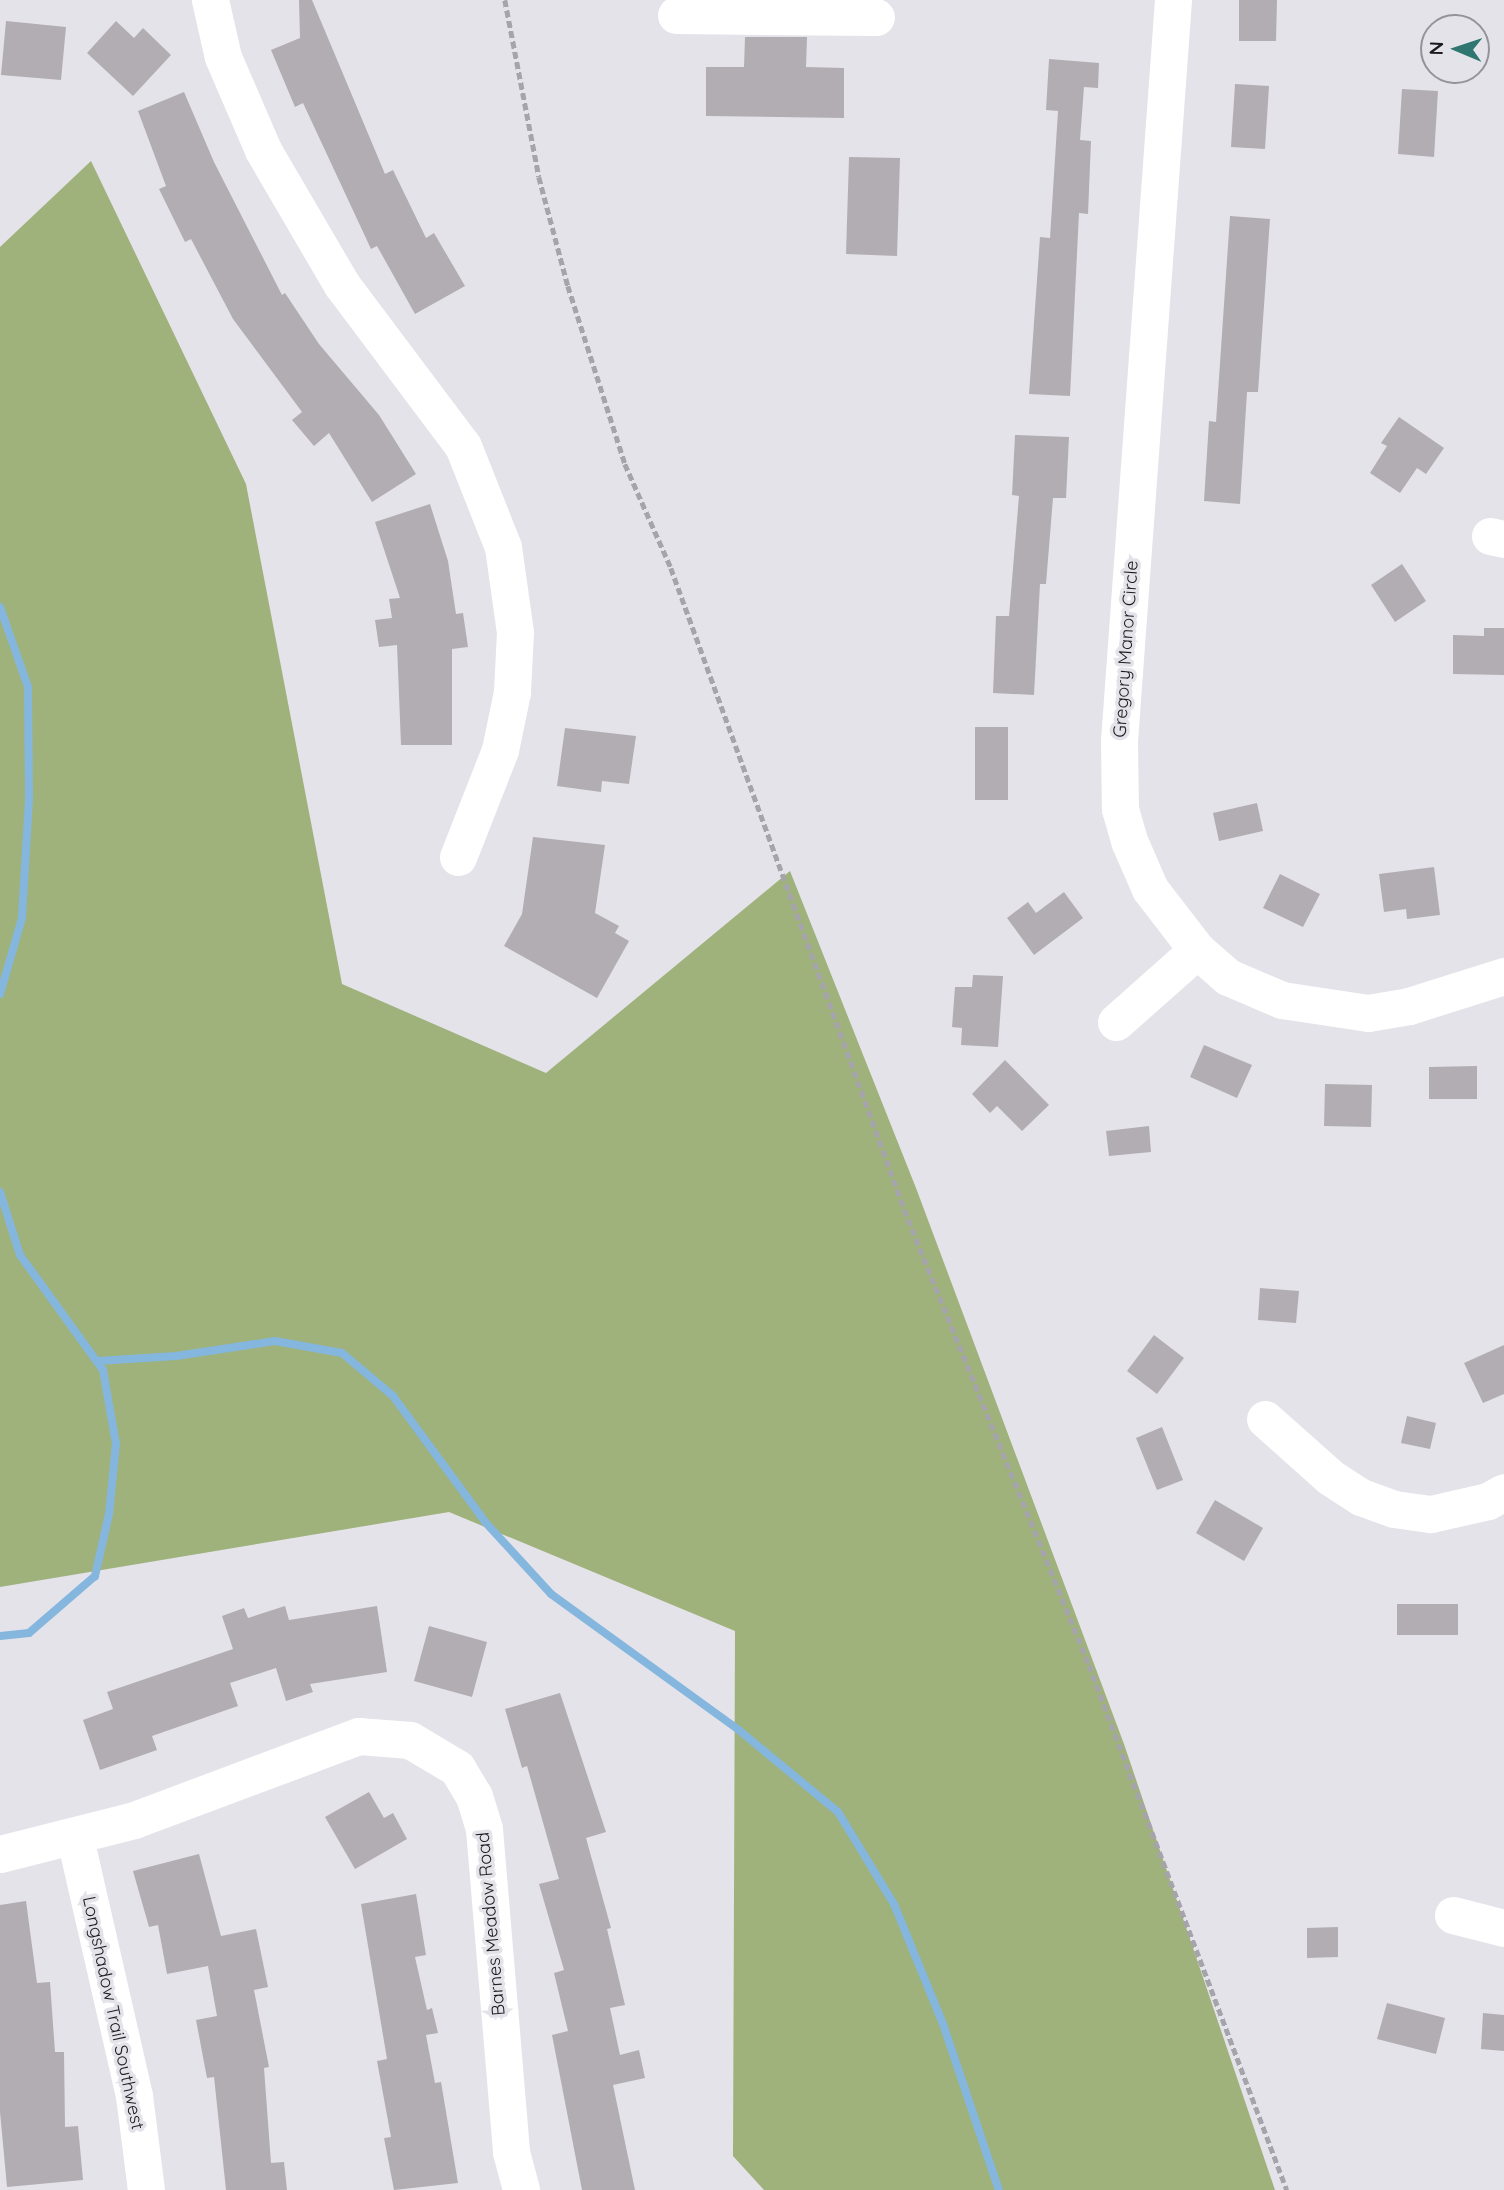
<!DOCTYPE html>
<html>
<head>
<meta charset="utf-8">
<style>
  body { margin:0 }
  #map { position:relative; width:1504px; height:2190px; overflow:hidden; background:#e4e3ea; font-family:Quicksand,sans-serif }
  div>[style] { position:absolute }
  .forest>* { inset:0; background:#a0b27b }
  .stream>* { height:8px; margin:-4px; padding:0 4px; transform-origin:4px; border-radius:4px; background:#84b6de }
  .building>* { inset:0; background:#b2adb2 }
  .path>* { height:4.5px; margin-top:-2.25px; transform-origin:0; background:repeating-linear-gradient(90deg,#a5a4aa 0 7px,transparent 0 10.5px) }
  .minor>* { height:37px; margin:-18.5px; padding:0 18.5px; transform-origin:18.5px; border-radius:18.5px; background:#fff }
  span { translate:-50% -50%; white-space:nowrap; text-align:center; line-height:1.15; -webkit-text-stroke:7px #e4e3ea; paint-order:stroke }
  .street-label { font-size:18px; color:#1b1a1d }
  .north { position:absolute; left:1420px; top:14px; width:70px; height:70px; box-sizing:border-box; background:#e4e3ea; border:2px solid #949398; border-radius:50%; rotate:272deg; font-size:19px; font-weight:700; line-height:28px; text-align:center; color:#1b1a1d }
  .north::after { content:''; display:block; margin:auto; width:24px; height:32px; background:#2e766f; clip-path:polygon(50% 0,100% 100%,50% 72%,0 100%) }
</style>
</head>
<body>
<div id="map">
  <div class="forest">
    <i style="clip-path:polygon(91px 161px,246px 484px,342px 984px,546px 1073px,790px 871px,916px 1188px,1124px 1744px,1275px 2190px,764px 2190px,733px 2156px,735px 1631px,449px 1512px,0 1587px,0 247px)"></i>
  </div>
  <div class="stream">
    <i style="left:0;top:607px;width:85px;rotate:70.7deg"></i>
    <i style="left:28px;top:687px;width:112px;rotate:89.5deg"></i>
    <i style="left:29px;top:799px;width:119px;rotate:93.4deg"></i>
    <i style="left:22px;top:918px;width:79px;rotate:106.1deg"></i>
    <i style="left:0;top:1192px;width:66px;rotate:72.4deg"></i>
    <i style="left:20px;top:1255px;width:142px;rotate:54.2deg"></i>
    <i style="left:103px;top:1370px;width:75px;rotate:80deg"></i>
    <i style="left:116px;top:1444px;width:70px;rotate:95.7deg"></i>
    <i style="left:109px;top:1514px;width:64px;rotate:102.7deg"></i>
    <i style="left:95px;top:1576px;width:87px;rotate:139.2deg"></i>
    <i style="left:29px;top:1633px;width:29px;rotate:174deg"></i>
    <i style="left:98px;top:1361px;width:78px;rotate:-3.7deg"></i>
    <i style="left:176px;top:1356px;width:100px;rotate:-8.6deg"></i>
    <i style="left:275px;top:1341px;width:68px;rotate:10.2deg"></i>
    <i style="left:342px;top:1353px;width:67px;rotate:40.1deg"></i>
    <i style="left:393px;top:1396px;width:157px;rotate:53.8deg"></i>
    <i style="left:486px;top:1523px;width:96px;rotate:47.5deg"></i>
    <i style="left:551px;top:1594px;width:233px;rotate:35.9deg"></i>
    <i style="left:740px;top:1731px;width:127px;rotate:39.6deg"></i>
    <i style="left:838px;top:1812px;width:108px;rotate:58.7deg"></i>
    <i style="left:894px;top:1904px;width:130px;rotate:67.8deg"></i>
    <i style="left:943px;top:2024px;width:175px;rotate:71.4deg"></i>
  </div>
  <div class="building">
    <i style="clip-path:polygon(299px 0,312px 0,385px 174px,393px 170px,426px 238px,434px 233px,465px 286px,415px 314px,377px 246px,371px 249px,303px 103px,295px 107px,271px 50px,300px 38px)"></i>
    <i style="clip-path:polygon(1239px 0,1277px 0,1276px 41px,1239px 41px)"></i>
    <i style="clip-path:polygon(6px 21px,66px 27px,61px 80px,1px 75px)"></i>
    <i style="clip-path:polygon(116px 21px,134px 38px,143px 28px,171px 55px,133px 96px,87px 53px)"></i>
    <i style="clip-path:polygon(745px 37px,807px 37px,806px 67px,844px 68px,844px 118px,706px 116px,706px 67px,744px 67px)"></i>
    <i style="clip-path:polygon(1049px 59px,1099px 63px,1098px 88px,1084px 87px,1080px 140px,1091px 141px,1088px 214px,1079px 213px,1070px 396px,1029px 394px,1040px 237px,1050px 238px,1058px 111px,1046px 110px)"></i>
    <i style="clip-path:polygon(1235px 84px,1269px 86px,1265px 149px,1231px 147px)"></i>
    <i style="clip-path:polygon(1402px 89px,1438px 91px,1434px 157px,1398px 154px)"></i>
    <i style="clip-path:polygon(184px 92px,214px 162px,282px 295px,285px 293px,319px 344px,379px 415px,416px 474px,372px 502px,329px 433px,314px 446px,292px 420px,302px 412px,233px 319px,191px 239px,185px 242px,159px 189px,166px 186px,138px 111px)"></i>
    <i style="clip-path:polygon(849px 157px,900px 158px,897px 256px,846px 254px)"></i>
    <i style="clip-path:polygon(1230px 216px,1270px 219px,1258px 392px,1247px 392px,1240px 504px,1204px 501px,1209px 421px,1216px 422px)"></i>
    <i style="clip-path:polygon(1399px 417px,1444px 448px,1426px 474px,1417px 468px,1400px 493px,1370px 473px,1387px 446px,1381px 443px)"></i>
    <i style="clip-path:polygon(1015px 435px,1069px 437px,1066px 498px,1053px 498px,1046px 584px,1040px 584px,1034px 695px,993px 693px,996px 616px,1009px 616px,1019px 496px,1012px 495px)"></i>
    <i style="clip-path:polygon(430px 504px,448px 561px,456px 614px,463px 613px,468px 647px,452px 649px,452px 745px,401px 745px,397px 645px,379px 647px,375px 620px,392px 618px,389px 599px,400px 598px,375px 522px)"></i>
    <i style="clip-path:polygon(1402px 564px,1426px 601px,1395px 622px,1371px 585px)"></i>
    <i style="clip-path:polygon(1484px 628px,1504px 628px,1504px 675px,1453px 674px,1453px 635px,1484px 636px)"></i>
    <i style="clip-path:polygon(975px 727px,1008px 727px,1008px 800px,975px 800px)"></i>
    <i style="clip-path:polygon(565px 728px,636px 736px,629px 784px,602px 781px,601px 792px,557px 786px)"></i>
    <i style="clip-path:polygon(1257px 803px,1263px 831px,1219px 841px,1213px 813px)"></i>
    <i style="clip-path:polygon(533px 837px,605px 845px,595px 913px,619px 926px,615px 933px,629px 941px,597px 998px,504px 946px,522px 914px)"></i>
    <i style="clip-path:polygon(1434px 867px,1440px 915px,1407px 919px,1406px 909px,1384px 912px,1379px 874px)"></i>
    <i style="clip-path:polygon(1280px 874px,1320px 894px,1303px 927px,1263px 908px)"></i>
    <i style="clip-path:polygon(1064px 892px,1083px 918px,1034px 955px,1007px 918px,1028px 902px,1036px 913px)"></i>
    <i style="clip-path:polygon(973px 975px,1003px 976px,998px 1047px,961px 1045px,962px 1028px,952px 1027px,955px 987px,972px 987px)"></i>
    <i style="clip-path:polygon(1204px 1045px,1252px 1065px,1237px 1098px,1190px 1077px)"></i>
    <i style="clip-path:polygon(1005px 1060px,1049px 1105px,1022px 1131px,997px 1106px,990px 1113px,972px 1094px)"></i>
    <i style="clip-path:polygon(1477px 1066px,1477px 1099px,1429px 1099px,1429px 1067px)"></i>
    <i style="clip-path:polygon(1325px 1084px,1372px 1085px,1371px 1127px,1324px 1126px)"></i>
    <i style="clip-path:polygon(1149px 1126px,1151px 1152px,1109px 1156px,1106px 1131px)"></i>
    <i style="clip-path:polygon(1260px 1288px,1299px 1291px,1296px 1323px,1258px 1320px)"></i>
    <i style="clip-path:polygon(1154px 1335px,1184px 1358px,1157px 1394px,1127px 1371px)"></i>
    <i style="clip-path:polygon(1504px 1345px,1504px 1394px,1483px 1403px,1464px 1363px)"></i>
    <i style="clip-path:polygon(1407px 1416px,1436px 1423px,1430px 1449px,1401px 1443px)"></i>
    <i style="clip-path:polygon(1162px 1427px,1183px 1480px,1157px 1490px,1136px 1438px)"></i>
    <i style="clip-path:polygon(1215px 1500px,1263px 1528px,1244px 1561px,1196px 1533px)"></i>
    <i style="clip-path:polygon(1397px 1604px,1458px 1604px,1458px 1635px,1397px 1635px)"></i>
    <i style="clip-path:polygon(285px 1606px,289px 1620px,377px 1606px,387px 1672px,310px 1684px,313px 1692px,286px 1701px,276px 1668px,230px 1683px,238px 1706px,152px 1736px,157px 1750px,100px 1770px,83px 1720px,113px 1709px,107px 1692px,233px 1649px,222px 1616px,244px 1608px,248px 1618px)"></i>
    <i style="clip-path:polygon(429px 1626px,487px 1642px,472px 1697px,414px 1681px)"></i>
    <i style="clip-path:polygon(560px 1693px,606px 1832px,586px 1838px,611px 1928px,607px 1929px,625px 2005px,610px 2008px,620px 2055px,639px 2050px,645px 2078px,613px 2085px,635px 2190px,582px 2190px,552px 2035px,568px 2031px,554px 1973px,564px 1970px,539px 1884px,559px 1879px,527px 1766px,522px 1768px,505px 1709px)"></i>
    <i style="clip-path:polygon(369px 1792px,384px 1818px,393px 1813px,407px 1839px,355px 1869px,325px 1817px)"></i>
    <i style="clip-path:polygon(199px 1854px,221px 1936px,256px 1929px,268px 1987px,254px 1990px,269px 2067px,264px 2068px,271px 2163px,284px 2162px,287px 2190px,226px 2190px,214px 2077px,207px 2078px,196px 2020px,217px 2016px,208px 1966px,167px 1974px,158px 1925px,149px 1927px,133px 1871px)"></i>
    <i style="clip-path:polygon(416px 1894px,426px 1955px,415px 1957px,427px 2010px,432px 2008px,438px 2033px,426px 2035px,435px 2083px,441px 2082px,458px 2183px,394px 2190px,384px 2138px,391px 2137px,377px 2061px,387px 2059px,361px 1904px)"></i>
    <i style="clip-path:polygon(26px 1901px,37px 1983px,50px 1982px,55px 2052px,64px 2052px,65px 2127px,78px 2126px,83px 2180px,7px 2187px,0 2112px,0 1905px)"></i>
    <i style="clip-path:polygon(1338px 1927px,1338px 1957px,1307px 1958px,1307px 1928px)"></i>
    <i style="clip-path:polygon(1387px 2003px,1445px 2018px,1436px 2054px,1377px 2039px)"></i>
    <i style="clip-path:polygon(1483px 2013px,1504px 2015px,1504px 2051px,1481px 2049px)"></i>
  </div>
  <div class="path">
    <i style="left:505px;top:0;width:180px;rotate:79.1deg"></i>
    <i style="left:539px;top:177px;width:113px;rotate:75.1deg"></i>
    <i style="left:568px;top:286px;width:187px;rotate:72.2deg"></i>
    <i style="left:625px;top:464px;width:114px;rotate:66.1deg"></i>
    <i style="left:671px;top:568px;width:693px;rotate:70deg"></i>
    <i style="left:908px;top:1219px;width:481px;rotate:67.9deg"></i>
    <i style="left:1089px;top:1665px;width:561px;rotate:69.34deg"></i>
  </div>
  <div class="minor">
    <i style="left:210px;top:0;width:58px;rotate:77.2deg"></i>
    <i style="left:223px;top:57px;width:101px;rotate:66.7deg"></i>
    <i style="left:263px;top:150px;width:156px;rotate:59.7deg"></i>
    <i style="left:342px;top:285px;width:201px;rotate:53.1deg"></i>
    <i style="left:463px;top:446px;width:109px;rotate:68.4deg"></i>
    <i style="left:503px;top:547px;width:86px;rotate:82deg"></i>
    <i style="left:515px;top:632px;width:60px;rotate:92.9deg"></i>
    <i style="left:512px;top:692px;width:59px;rotate:101.7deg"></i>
    <i style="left:500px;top:750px;width:115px;rotate:111.4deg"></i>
    <i style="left:1173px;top:0;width:743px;rotate:94.17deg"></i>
    <i style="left:1119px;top:741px;width:68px;rotate:89.2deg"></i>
    <i style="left:1120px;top:809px;width:35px;rotate:74deg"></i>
    <i style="left:1130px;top:843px;width:50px;rotate:66.5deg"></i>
    <i style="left:1150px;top:889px;width:77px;rotate:52.4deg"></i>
    <i style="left:1197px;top:950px;width:41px;rotate:41.1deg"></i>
    <i style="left:1228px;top:977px;width:59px;rotate:23.1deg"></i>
    <i style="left:1282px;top:1000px;width:87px;rotate:8.6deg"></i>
    <i style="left:1368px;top:1013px;width:42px;rotate:-9.7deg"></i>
    <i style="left:1409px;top:1006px;width:100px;rotate:-17.5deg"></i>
    <i style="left:676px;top:15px;width:200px;rotate:0.6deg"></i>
    <i style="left:1490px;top:536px;width:14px;rotate:12deg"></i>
    <i style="left:1116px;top:1022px;width:108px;rotate:-41.6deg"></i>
    <i style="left:1265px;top:1419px;width:87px;rotate:41.7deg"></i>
    <i style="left:1330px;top:1477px;width:37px;rotate:33deg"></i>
    <i style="left:1361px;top:1497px;width:35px;rotate:20deg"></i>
    <i style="left:1394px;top:1509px;width:37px;rotate:8deg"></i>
    <i style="left:1431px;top:1514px;width:58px;rotate:-12.8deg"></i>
    <i style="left:1488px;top:1501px;width:18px;rotate:-29deg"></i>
    <i style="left:75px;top:1838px;width:265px;rotate:77.1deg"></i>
    <i style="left:134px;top:2096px;width:95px;rotate:82.7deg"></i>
    <i style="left:0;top:1854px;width:138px;rotate:-14.2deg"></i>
    <i style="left:134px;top:1820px;width:240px;rotate:-20.5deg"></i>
    <i style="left:359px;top:1736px;width:51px;rotate:4.5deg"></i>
    <i style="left:410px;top:1740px;width:55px;rotate:30.8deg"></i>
    <i style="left:457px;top:1768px;width:33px;rotate:59deg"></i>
    <i style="left:474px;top:1796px;width:34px;rotate:73deg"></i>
    <i style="left:484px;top:1829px;width:324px;rotate:85.2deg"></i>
    <i style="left:511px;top:2152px;width:39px;rotate:75deg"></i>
    <i style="left:1453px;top:1915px;width:53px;rotate:14.3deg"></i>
  </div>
  <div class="street-label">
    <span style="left:1126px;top:649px;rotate:-86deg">Gregory Manor Circle</span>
    <span style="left:491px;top:1924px;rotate:-95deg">Barnes Meadow Road</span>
    <span style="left:113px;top:2013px;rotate:78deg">Longshadow Trail Southwest</span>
  </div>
  <div class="north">N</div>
</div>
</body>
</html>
